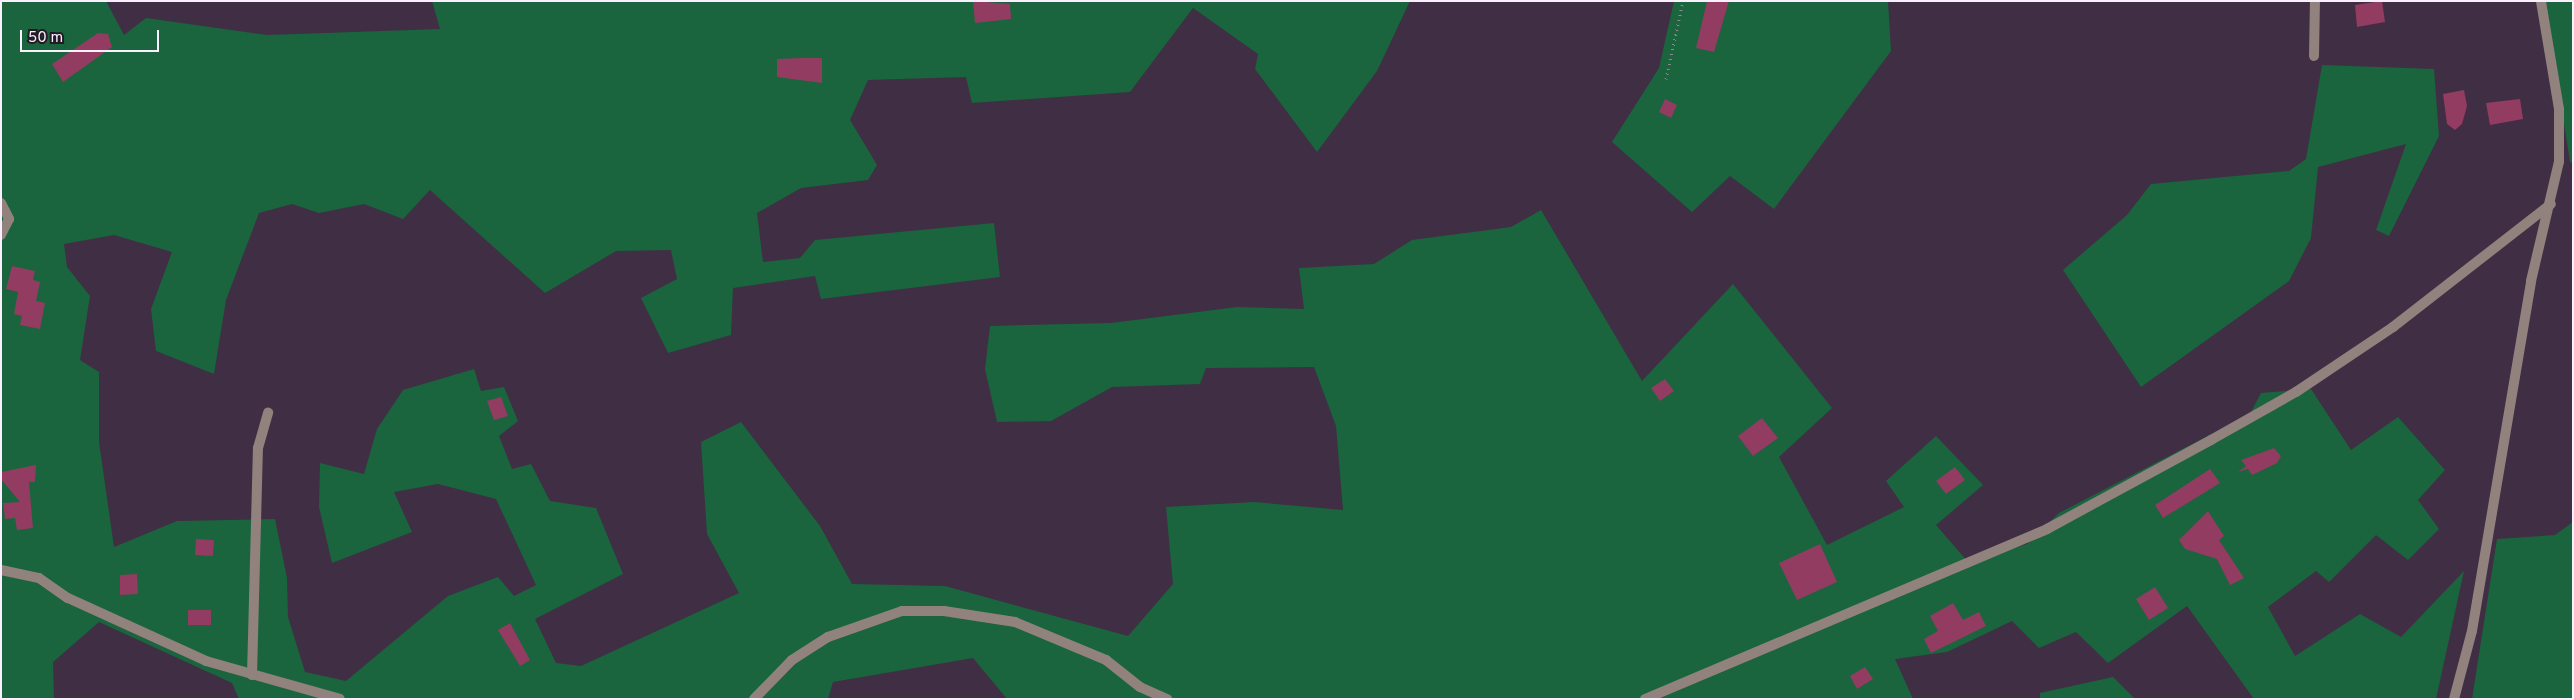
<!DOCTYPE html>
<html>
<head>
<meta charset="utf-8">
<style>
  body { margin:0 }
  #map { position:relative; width:2574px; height:700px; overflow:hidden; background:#402e44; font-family:Overpass,sans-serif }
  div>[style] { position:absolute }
  .green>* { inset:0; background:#1a643e }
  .building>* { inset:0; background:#923c62 }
  .path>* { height:3px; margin-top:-1.5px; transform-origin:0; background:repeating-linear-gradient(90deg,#948597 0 1px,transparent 0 5px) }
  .minor>* { height:10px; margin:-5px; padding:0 5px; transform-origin:5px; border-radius:5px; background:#91827d }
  span { translate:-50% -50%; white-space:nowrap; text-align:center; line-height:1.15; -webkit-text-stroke:4px #221a24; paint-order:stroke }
  .frame { position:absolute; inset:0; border:2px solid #faeffc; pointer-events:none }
  .scale { position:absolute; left:20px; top:30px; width:139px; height:22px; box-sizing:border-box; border:2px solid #faeffc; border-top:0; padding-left:6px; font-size:15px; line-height:18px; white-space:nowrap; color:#faeffc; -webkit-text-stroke:4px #221a24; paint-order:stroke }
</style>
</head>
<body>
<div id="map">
  <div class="green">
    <i style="clip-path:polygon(1px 1px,106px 1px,124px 35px,146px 18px,267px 35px,440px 29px,432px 1px,1410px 1px,1377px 71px,1317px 152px,1255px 69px,1258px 54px,1193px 8px,1130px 92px,972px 103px,966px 77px,868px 80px,850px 120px,877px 165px,868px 180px,801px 188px,757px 213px,763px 262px,800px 258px,815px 240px,994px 223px,1000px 277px,821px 299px,815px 276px,733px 288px,731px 335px,668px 353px,641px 298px,677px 279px,671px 250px,616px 251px,545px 293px,430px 190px,403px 219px,364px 204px,319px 213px,292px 204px,259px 213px,226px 300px,214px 374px,156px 351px,151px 309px,172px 252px,114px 235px,64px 244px,67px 267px,90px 296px,80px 360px,99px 372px,99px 442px,114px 547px,177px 521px,275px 519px,287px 578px,288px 617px,305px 672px,346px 681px,448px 596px,498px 577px,514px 596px,536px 585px,496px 499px,438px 484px,394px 492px,412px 532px,332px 563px,319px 507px,320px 463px,364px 474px,377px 429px,403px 390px,474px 369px,481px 391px,504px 387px,518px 421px,499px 436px,512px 469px,531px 464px,550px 501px,596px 508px,623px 574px,535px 619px,556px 663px,581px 666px,739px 593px,707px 534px,701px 442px,741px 422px,820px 526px,852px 584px,945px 586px,1128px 636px,1173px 584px,1166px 507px,1254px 502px,1343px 510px,1336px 426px,1314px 367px,1206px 368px,1200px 384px,1112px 387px,1051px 421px,997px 422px,985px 369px,990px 326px,1111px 323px,1237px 307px,1304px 309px,1299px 268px,1374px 264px,1412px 240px,1511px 227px,1541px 210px,1642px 381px,1733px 284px,1832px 408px,1779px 457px,1827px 545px,1904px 507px,1886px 481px,1936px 436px,1983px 485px,1936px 525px,1968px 562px,2027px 544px,2059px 513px,2250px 414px,2261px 393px,2311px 389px,2351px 450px,2398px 417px,2445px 470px,2418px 500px,2439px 529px,2408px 560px,2376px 535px,2329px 582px,2316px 571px,2268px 607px,2295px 656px,2360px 614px,2401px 637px,2464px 571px,2436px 699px,2254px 699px,2187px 606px,2108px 663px,2076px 632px,2039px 648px,2012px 621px,1947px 652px,1895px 659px,1913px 699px,1007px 699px,973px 658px,833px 682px,828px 699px,239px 699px,232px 683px,99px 622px,53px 662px,54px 699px,1px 699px)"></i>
    <i style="clip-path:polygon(1674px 1px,1888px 1px,1891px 51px,1774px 209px,1730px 176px,1692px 212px,1612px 142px,1659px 68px)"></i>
    <i style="clip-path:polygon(2545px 1px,2573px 1px,2573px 163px,2570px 162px)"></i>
    <i style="clip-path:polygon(2322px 65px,2434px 69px,2439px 136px,2389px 236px,2376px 230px,2406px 144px,2318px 167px,2311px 238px,2289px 281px,2141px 387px,2063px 270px,2127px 215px,2151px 184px,2289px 171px,2306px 159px)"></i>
    <i style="clip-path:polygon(2573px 522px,2573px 699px,2472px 699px,2497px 539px,2555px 535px)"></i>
    <i style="clip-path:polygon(2113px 677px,2135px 699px,2040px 699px,2040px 693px)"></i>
  </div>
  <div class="building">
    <i style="clip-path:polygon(973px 1px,1010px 4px,1011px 19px,975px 23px)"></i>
    <i style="clip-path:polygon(1707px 1px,1729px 1px,1714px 52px,1696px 48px)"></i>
    <i style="clip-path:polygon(2382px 1px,2385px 22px,2357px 27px,2355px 5px)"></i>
    <i style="clip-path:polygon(98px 33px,108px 34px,112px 47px,63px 82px,52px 64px)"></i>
    <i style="clip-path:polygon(801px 58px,822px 58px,822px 83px,777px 77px,777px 59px)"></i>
    <i style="clip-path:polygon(2464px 90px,2467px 106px,2462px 124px,2455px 130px,2447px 124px,2443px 94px)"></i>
    <i style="clip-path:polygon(1665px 99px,1677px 105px,1671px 118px,1659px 112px)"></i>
    <i style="clip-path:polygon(2520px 99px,2523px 119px,2490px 125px,2486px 103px)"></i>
    <i style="clip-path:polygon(12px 266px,35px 271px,33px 280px,40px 282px,36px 301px,45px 303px,40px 329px,20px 325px,22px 316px,14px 314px,18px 292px,6px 289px)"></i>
    <i style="clip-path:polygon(1665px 379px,1674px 391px,1660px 401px,1651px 388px)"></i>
    <i style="clip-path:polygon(501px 397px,508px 416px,494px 420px,487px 401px)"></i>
    <i style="clip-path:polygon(1762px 418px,1778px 438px,1753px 456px,1738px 436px)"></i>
    <i style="clip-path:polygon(2274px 448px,2281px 456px,2277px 463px,2252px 475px,2248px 469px,2238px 472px,2246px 466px,2241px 460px)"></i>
    <i style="clip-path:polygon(36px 465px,35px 482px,29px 482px,33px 528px,17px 530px,15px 518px,5px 519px,3px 503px,20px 502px,1px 479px,1px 472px)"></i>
    <i style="clip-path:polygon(1955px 467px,1965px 480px,1946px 494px,1936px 481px)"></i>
    <i style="clip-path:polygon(2210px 469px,2220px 483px,2163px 518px,2155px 505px)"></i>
    <i style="clip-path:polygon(2208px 511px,2224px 536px,2219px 540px,2244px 578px,2230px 585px,2217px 559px,2185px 549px,2179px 540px)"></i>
    <i style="clip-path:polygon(196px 539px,214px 540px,213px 556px,195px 555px)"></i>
    <i style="clip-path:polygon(1820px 544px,1837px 582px,1797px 600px,1779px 563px)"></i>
    <i style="clip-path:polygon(137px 574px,138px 594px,120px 595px,120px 575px)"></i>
    <i style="clip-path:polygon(2155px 587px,2168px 608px,2149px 620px,2136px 599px)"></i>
    <i style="clip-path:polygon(1953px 603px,1963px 620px,1979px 612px,1986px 626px,1931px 653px,1924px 639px,1938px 631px,1930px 616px)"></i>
    <i style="clip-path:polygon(188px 610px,211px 610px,211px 625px,188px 625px)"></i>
    <i style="clip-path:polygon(510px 623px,530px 660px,520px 666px,498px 630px)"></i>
    <i style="clip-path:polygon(1865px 667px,1873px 679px,1857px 689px,1850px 676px)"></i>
  </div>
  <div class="path">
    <i style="left:1666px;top:79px;width:80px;rotate:-77.7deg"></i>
  </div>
  <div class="minor">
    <i style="left:2314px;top:56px;width:55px;rotate:-89deg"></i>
    <i style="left:1px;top:203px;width:18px;rotate:63deg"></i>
    <i style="left:9px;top:219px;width:18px;rotate:117deg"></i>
    <i style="left:1px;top:570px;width:39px;rotate:12deg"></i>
    <i style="left:39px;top:578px;width:35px;rotate:35deg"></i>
    <i style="left:68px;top:598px;width:152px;rotate:24.5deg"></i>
    <i style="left:206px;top:661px;width:139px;rotate:15.8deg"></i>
    <i style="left:252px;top:675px;width:227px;rotate:-88.5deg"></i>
    <i style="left:258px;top:448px;width:37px;rotate:-74deg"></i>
    <i style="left:754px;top:699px;width:54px;rotate:-45.7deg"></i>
    <i style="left:792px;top:660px;width:43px;rotate:-32.6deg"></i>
    <i style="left:828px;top:637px;width:78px;rotate:-19.4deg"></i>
    <i style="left:902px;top:611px;width:42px"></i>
    <i style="left:944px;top:611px;width:72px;rotate:8.8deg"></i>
    <i style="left:1015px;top:622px;width:99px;rotate:22.7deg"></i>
    <i style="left:1106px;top:660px;width:43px;rotate:38.5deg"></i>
    <i style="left:1140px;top:687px;width:30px;rotate:24deg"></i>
    <i style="left:1645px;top:699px;width:436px;rotate:-22.9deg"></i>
    <i style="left:2047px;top:529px;width:187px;rotate:-28.5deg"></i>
    <i style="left:2211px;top:440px;width:98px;rotate:-29.5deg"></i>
    <i style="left:2296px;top:392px;width:117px;rotate:-33.8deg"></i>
    <i style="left:2393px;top:327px;width:200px;rotate:-37.9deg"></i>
    <i style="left:2454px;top:699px;width:70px;rotate:-75.2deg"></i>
    <i style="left:2472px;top:631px;width:355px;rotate:-80.4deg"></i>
    <i style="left:2531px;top:281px;width:122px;rotate:-76.8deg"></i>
    <i style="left:2559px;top:162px;width:53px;rotate:-90deg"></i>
    <i style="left:2559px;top:109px;width:109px;rotate:-99.5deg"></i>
  </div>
  <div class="frame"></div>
  <div class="scale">50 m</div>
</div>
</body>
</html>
